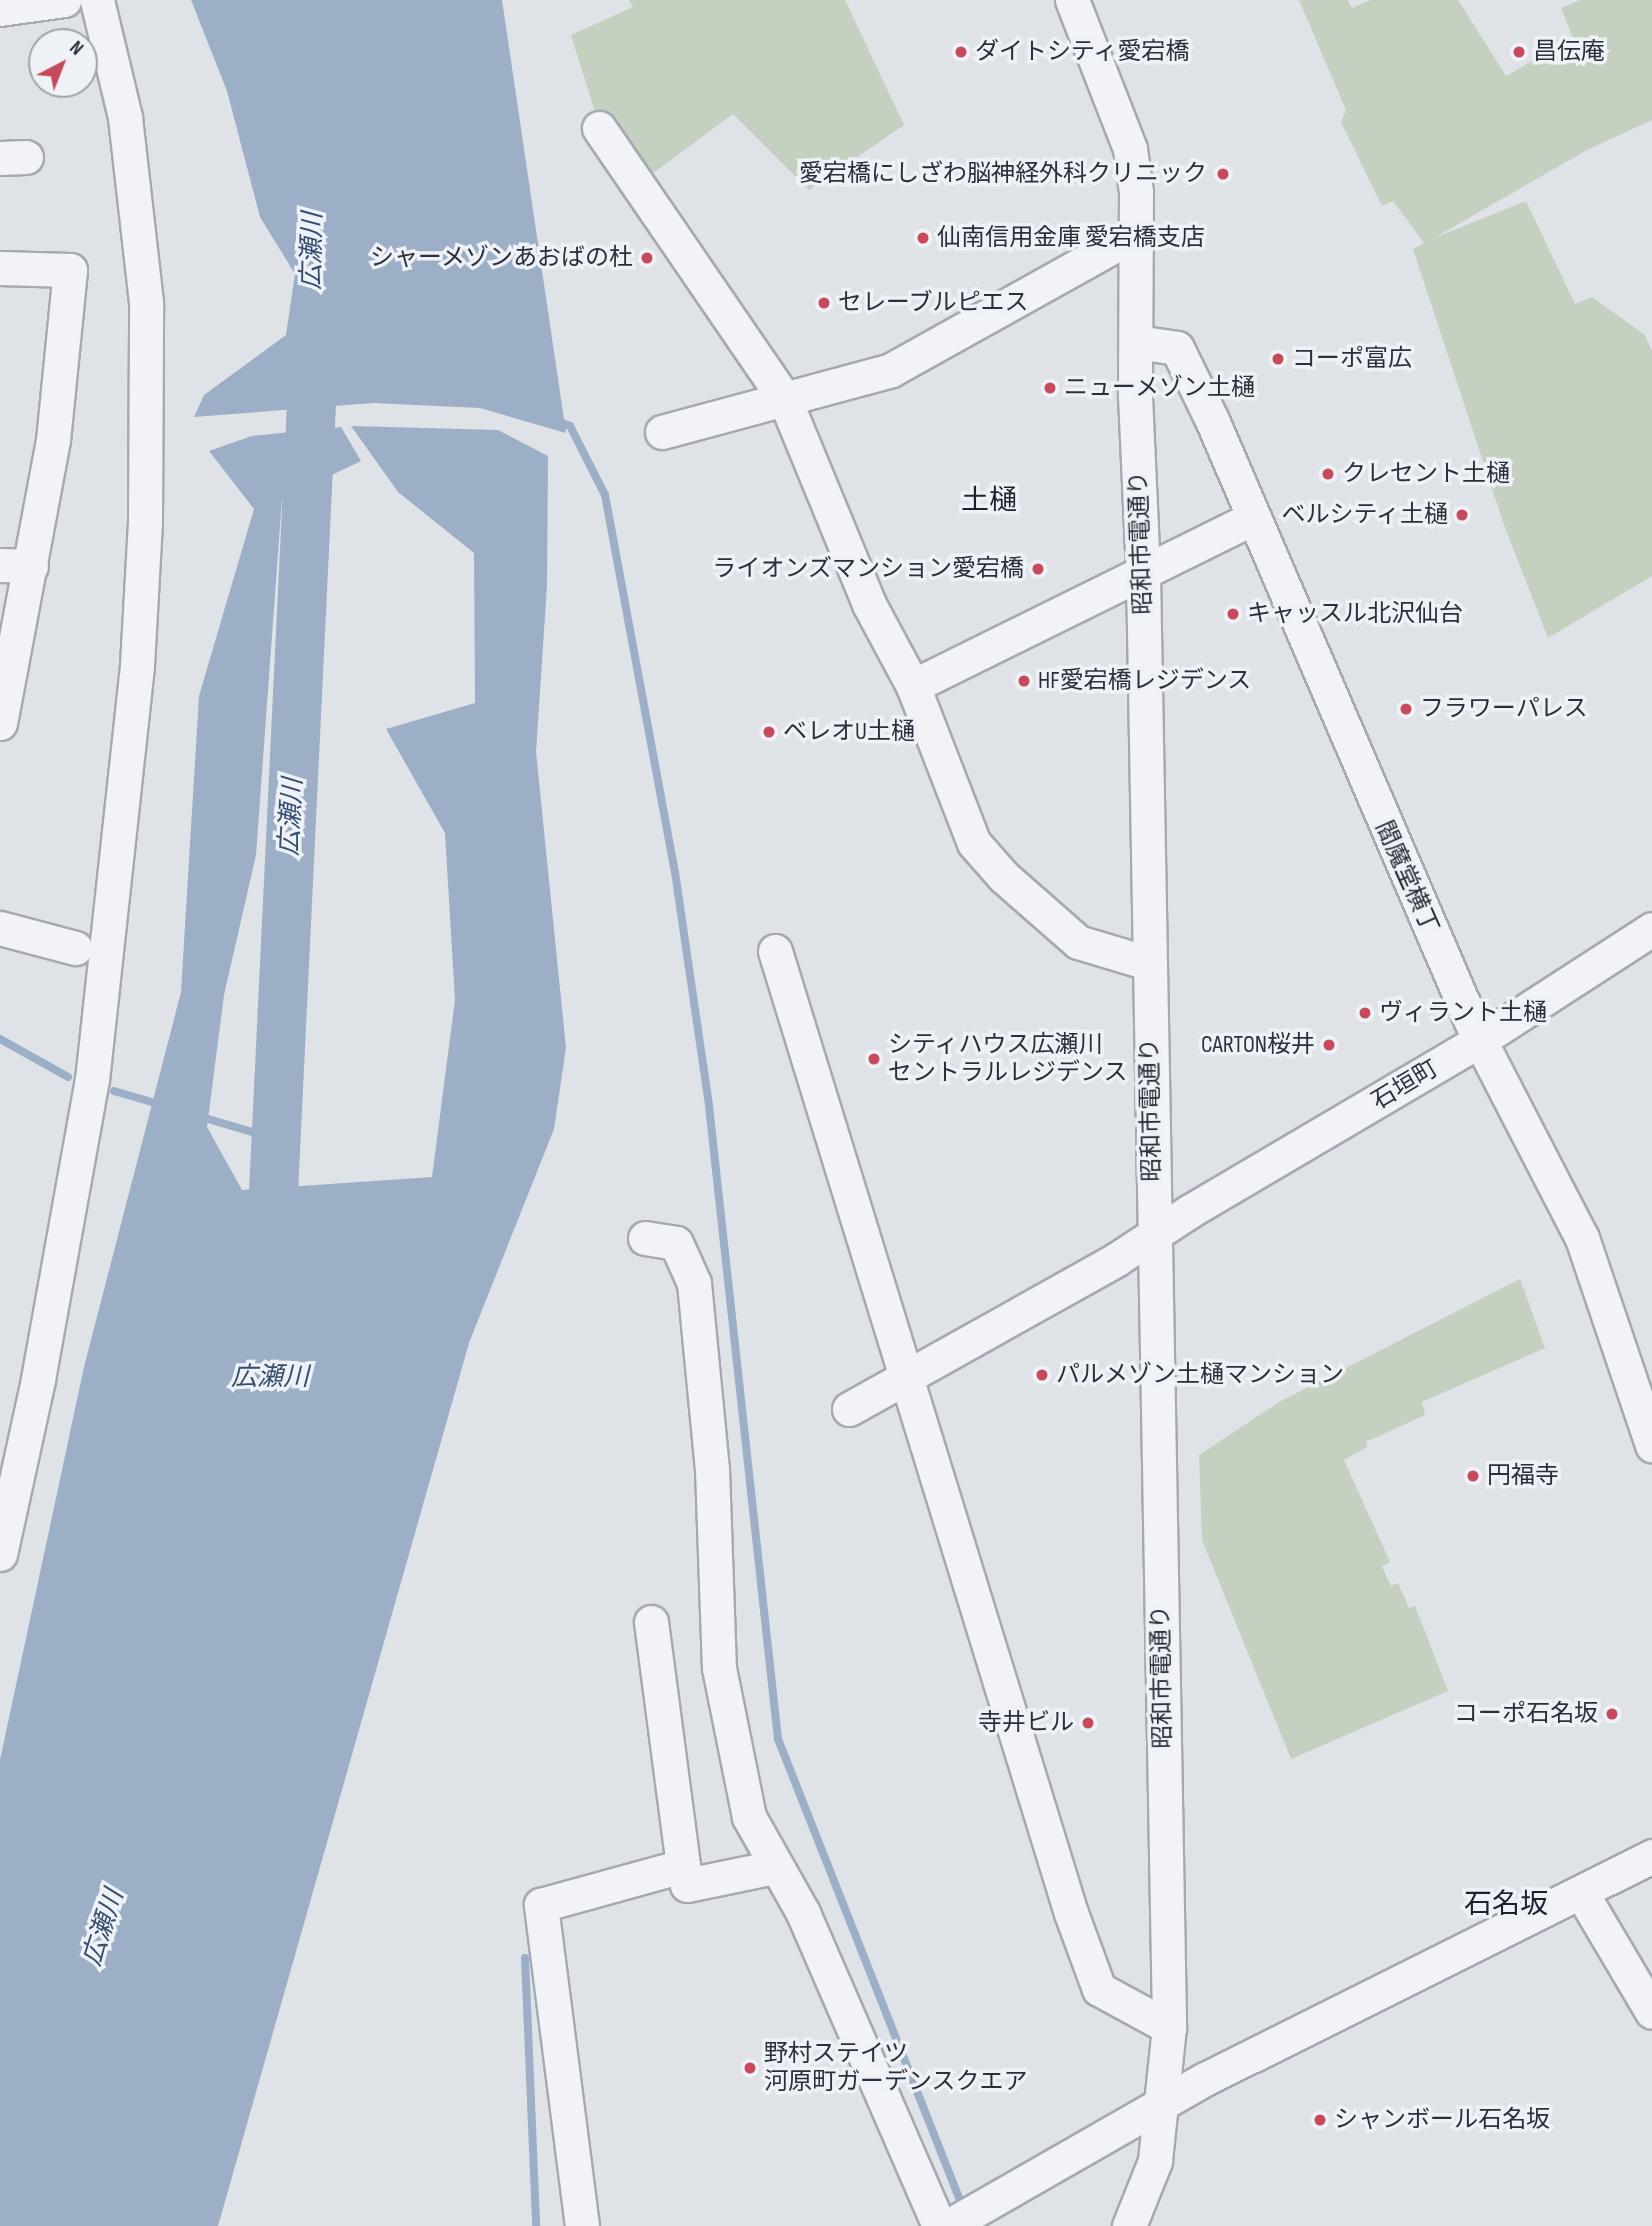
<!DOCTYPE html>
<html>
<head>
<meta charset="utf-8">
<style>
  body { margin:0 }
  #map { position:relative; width:1652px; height:2226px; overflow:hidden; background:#dfe2e7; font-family:"Sofia Sans Condensed","Noto Sans JP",sans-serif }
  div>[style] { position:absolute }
  .green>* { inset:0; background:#c4d1c0 }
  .water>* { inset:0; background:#9cafc6 }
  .stream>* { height:8px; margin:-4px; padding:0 4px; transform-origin:4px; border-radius:4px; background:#9cafc6 }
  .river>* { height:49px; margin:-24.5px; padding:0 24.5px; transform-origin:24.5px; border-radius:24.5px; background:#9cafc6 }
  .roads { filter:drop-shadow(2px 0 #a5a9b1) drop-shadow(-2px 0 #a5a9b1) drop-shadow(0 2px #a5a9b1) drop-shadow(0 -2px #a5a9b1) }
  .minor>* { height:33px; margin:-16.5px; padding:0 16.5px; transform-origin:16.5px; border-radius:16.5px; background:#f1f3f6 }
  .dots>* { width:19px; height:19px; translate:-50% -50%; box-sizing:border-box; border:4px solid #eef1f5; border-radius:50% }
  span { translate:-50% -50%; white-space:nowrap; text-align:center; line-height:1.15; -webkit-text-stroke:7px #eef1f5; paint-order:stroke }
  .poi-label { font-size:24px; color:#29303d }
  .left { translate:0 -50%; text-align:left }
  .right { translate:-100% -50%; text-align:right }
  .street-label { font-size:24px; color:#29303d }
  .water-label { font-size:26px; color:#354e6f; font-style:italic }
  .quarter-label { font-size:28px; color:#1b212e }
  .north { position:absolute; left:28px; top:28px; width:70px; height:70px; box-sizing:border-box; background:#eef1f5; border:2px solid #9fa4ab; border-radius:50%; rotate:42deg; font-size:19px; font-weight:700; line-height:28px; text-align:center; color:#29303d }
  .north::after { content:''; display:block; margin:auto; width:24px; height:32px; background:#c64a5b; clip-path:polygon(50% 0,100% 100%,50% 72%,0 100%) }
</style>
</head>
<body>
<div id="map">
  <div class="green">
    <i style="clip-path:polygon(629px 0,845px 0,904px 125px,809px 190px,733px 114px,648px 177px,594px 109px,571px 35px,633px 7px)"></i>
    <i style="clip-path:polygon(1299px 0,1348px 0,1352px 8px,1370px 0,1458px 0,1506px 76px,1573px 38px,1561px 8px,1580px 0,1652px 0,1652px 120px,1587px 150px,1434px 238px,1526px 201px,1575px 304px,1592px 297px,1645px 335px,1652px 351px,1652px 576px,1548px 638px,1504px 525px,1413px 249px,1424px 243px,1393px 201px,1382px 206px,1341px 122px,1346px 110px)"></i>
    <i style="clip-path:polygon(1520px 1279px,1545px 1348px,1422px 1402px,1425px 1415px,1366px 1442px,1367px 1447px,1344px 1460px,1390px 1562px,1382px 1566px,1391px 1586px,1398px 1583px,1409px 1608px,1415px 1606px,1448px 1691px,1291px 1759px,1202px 1540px,1199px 1455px,1279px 1402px)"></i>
  </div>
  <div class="water">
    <i style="clip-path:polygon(191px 0,502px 0,566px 433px,480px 408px,373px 403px,194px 417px,204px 395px,286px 335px,295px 274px,260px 217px,227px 91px)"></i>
    <i style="clip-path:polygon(351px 426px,498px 430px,548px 456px,547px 585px,536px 752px,566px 1048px,554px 1129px,469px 1343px,218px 2226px,0 2226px,0 1760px,84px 1367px,181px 992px,199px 696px,254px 509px,209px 451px,252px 436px,341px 427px,361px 461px,282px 499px,256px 855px,224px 995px,207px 1127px,242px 1190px,432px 1177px,455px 1000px,445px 833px,386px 729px,475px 703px,474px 553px,398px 492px)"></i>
  </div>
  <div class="stream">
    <i style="left:557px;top:421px;width:14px;rotate:21deg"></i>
    <i style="left:570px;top:426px;width:77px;rotate:63.1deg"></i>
    <i style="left:605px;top:495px;width:383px;rotate:79.5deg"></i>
    <i style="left:675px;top:872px;width:236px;rotate:81.7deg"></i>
    <i style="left:709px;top:1106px;width:637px;rotate:83.78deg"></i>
    <i style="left:778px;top:1739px;width:504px;rotate:68.47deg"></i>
    <i style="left:0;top:1039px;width:78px;rotate:29.2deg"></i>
    <i style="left:114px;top:1091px;width:50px;rotate:16.3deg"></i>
    <i style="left:198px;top:1116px;width:81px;rotate:16.4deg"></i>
    <i style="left:525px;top:1958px;width:268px;rotate:87.6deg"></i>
  </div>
  <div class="river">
    <i style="left:270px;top:1254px;width:914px;rotate:-87.24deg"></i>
  </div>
  <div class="roads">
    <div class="minor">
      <i style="left:1072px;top:0;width:160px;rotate:68.7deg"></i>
      <i style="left:1130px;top:149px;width:43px;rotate:82.1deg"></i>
      <i style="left:1136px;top:192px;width:204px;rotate:90.3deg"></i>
      <i style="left:1135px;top:396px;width:178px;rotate:87.4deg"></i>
      <i style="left:1143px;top:574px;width:1453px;rotate:88.97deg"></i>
      <i style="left:1169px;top:2027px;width:135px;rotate:96deg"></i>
      <i style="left:1155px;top:2161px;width:70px;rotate:111.8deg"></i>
      <i style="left:0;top:9px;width:65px;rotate:-8deg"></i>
      <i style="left:599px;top:128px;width:330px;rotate:55.6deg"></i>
      <i style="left:785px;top:400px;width:221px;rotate:67.6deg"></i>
      <i style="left:869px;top:604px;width:93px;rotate:61.8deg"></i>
      <i style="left:913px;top:686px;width:168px;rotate:68.8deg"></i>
      <i style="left:974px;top:843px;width:45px;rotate:48.6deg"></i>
      <i style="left:1004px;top:877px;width:98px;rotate:41.3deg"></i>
      <i style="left:1078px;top:942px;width:73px;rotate:16.7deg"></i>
      <i style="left:0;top:158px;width:26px;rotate:-2deg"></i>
      <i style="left:0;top:268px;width:70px;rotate:1.6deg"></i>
      <i style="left:70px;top:270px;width:171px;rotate:95.7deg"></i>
      <i style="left:53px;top:440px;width:288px;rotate:100.6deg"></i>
      <i style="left:1136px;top:342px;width:41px;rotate:8.3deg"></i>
      <i style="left:1177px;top:348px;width:80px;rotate:64.1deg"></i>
      <i style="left:1212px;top:420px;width:667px;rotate:66.7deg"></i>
      <i style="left:1476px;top:1033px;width:231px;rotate:62.7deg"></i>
      <i style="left:1582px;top:1238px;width:219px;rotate:71.3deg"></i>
      <i style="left:662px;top:432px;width:237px;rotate:-15.1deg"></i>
      <i style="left:891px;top:370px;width:279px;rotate:-29.1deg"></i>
      <i style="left:0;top:565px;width:31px;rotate:2deg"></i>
      <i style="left:913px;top:686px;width:379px;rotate:-26.3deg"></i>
      <i style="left:0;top:928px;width:78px;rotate:14.9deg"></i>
      <i style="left:775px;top:951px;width:1007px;rotate:72.9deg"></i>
      <i style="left:1071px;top:1913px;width:81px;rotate:69.8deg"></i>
      <i style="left:1099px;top:1989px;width:80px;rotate:28.5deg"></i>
      <i style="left:645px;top:1238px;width:31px;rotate:9deg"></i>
      <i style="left:676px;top:1243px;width:44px;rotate:65.8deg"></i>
      <i style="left:694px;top:1283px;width:187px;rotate:84.5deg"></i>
      <i style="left:712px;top:1469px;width:199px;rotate:88deg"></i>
      <i style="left:719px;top:1668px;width:152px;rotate:78.6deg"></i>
      <i style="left:749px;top:1817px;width:110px;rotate:60.6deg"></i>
      <i style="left:803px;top:1913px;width:341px;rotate:66.5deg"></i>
      <i style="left:849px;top:1409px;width:307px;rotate:-29.2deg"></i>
      <i style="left:1117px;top:1259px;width:87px;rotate:-33.3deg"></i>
      <i style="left:1190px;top:1211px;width:335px;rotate:-30.5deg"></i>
      <i style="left:1479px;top:1041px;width:206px;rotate:-32.9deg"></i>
      <i style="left:0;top:1554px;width:179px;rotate:-77.7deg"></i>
      <i style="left:38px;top:1379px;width:304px;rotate:-79.8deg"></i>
      <i style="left:92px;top:1080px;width:417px;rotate:-83.8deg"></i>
      <i style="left:137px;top:665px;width:145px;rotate:-86.8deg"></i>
      <i style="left:145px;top:520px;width:218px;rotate:-89.7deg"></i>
      <i style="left:146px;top:302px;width:186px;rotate:-96.5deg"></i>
      <i style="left:125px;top:117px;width:120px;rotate:-103.5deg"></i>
      <i style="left:651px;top:1622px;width:246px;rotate:82.5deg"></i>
      <i style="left:1581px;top:1892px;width:139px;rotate:59.4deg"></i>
      <i style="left:582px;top:2226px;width:324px;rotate:-97.3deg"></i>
      <i style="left:541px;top:1905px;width:147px;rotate:-15.4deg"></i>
      <i style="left:683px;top:1866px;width:19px;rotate:78deg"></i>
      <i style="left:687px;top:1885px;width:90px;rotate:-11.6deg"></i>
      <i style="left:948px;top:2226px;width:296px;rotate:-29.8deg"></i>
      <i style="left:1205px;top:2079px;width:500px;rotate:-26.5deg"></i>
    </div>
  </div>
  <div class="dots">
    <i style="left:961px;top:52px;background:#c64a5b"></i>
    <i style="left:1519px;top:52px;background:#c64a5b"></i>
    <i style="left:1223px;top:174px;background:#c64a5b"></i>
    <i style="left:923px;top:238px;background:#c64a5b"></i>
    <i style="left:647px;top:258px;background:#c64a5b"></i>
    <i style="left:824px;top:303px;background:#c64a5b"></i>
    <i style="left:1278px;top:359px;background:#c64a5b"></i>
    <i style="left:1050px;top:388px;background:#c64a5b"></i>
    <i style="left:1328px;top:474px;background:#c64a5b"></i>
    <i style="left:1462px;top:515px;background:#c64a5b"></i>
    <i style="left:1038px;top:569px;background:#c64a5b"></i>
    <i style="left:1233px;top:614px;background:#c64a5b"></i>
    <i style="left:1024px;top:681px;background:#c64a5b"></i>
    <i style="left:1406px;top:709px;background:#c64a5b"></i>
    <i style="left:769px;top:732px;background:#c64a5b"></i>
    <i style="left:1365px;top:1013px;background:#c64a5b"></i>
    <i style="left:1329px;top:1045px;background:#c64a5b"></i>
    <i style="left:874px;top:1059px;background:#c64a5b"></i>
    <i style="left:1042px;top:1375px;background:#c64a5b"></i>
    <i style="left:1473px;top:1476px;background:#c64a5b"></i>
    <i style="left:1612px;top:1714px;background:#c64a5b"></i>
    <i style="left:1088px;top:1723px;background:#c64a5b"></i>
    <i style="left:750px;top:2068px;background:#c64a5b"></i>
    <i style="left:1320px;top:2120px;background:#c64a5b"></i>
  </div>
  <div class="poi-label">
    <span class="left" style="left:975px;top:52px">ダイトシティ愛宕橋</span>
    <span class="left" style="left:1533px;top:52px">昌伝庵</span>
    <span class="right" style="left:1207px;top:174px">愛宕橋にしざわ脳神経外科クリニック</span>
    <span class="left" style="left:937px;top:238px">仙南信用金庫 愛宕橋支店</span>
    <span class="right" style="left:633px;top:258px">シャーメゾンあおばの杜</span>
    <span class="left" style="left:838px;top:303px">セレーブルピエス</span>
    <span class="left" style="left:1292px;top:359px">コーポ富広</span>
    <span class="left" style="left:1064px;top:388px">ニューメゾン土樋</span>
    <span class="left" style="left:1342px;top:474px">クレセント土樋</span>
    <span class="right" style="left:1448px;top:515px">ベルシティ土樋</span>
    <span class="right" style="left:1024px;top:569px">ライオンズマンション愛宕橋</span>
    <span class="left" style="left:1247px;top:614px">キャッスル北沢仙台</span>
    <span class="left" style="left:1038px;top:681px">HF愛宕橋レジデンス</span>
    <span class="left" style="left:1420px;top:709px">フラワーパレス</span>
    <span class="left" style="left:783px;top:732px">ベレオU土樋</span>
    <span class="left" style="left:1379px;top:1013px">ヴィラント土樋</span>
    <span class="left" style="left:888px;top:1059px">シティハウス広瀬川<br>セントラルレジデンス</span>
    <span class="right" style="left:1315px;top:1045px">CARTON桜井</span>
    <span class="left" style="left:1056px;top:1375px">パルメゾン土樋マンション</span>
    <span class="left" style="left:1487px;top:1476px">円福寺</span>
    <span class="right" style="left:1598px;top:1714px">コーポ石名坂</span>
    <span class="right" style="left:1074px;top:1723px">寺井ビル</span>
    <span class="left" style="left:764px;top:2068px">野村ステイツ<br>河原町ガーデンスクエア</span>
    <span class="left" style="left:1334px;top:2120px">シャンボール石名坂</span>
  </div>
  <div class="street-label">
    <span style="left:1141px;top:543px;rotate:-92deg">昭和市電通り</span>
    <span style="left:1407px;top:877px;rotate:66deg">閻魔堂横丁</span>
    <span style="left:1405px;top:1085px;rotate:-31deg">石垣町</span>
    <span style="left:1151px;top:1110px;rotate:-91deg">昭和市電通り</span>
    <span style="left:1162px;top:1677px;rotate:-91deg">昭和市電通り</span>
  </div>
  <div class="water-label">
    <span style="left:313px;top:251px;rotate:-89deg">広瀬川</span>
    <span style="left:292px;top:817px;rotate:-87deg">広瀬川</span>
    <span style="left:270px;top:1378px">広瀬川</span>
    <span style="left:104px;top:1928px;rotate:-72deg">広瀬川</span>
  </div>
  <div class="quarter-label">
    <span style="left:989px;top:501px">土樋</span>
    <span style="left:1506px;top:1905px">石名坂</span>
  </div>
  <div class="north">N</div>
</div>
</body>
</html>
